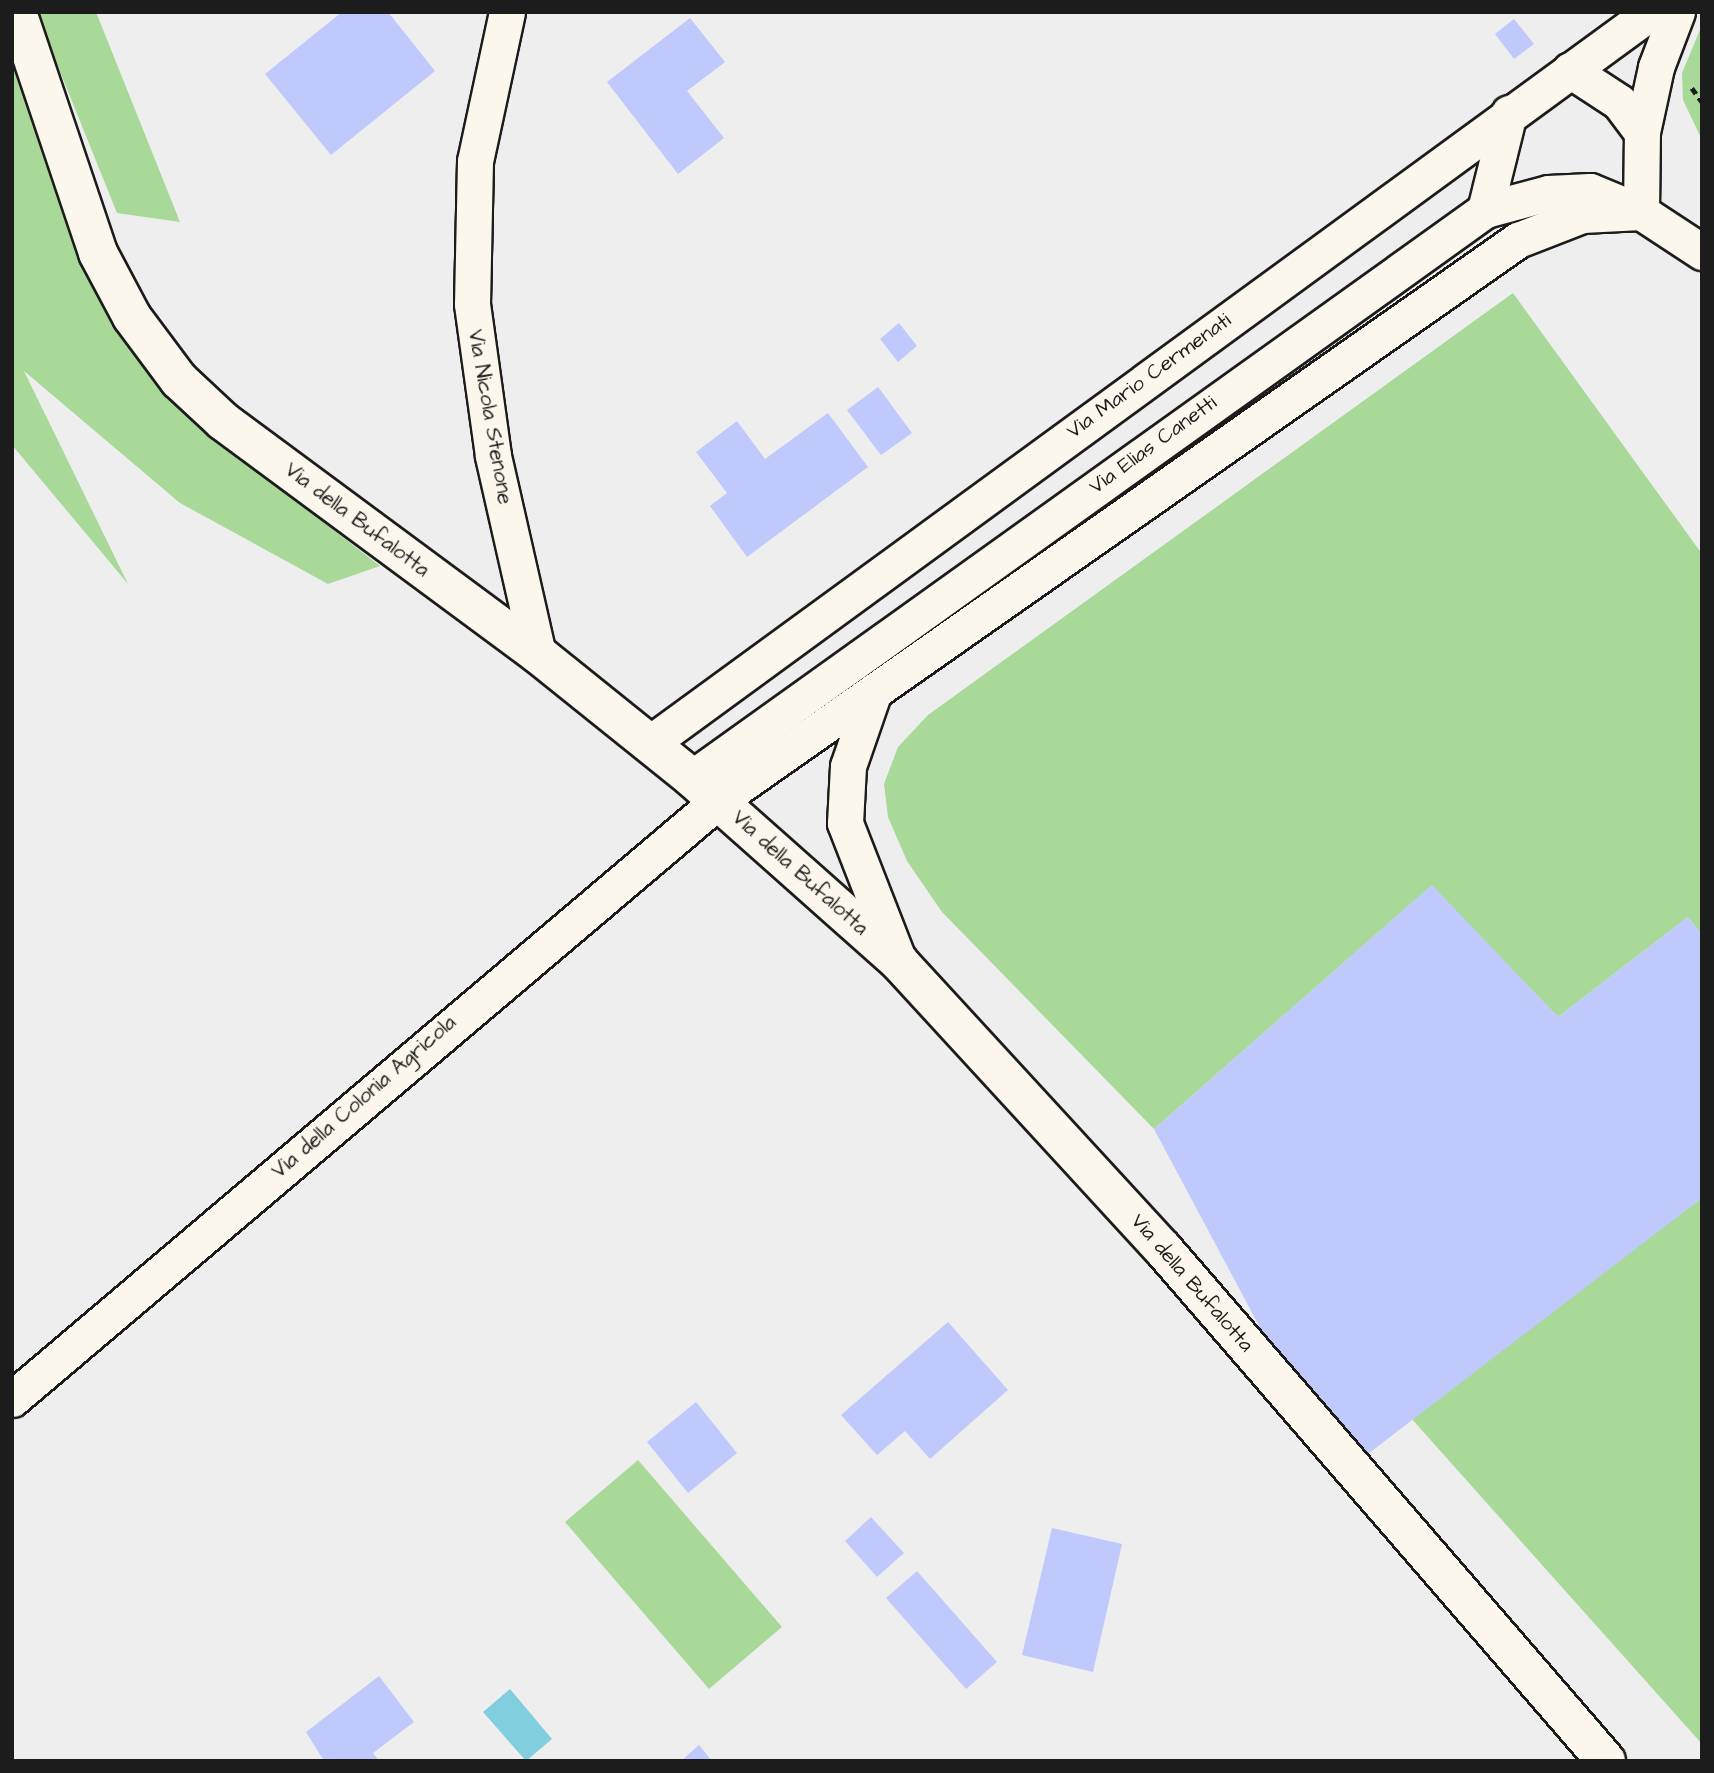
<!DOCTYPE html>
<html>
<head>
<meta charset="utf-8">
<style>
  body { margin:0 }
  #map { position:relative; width:1714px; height:1773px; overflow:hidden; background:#efeeef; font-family:"Architects Daughter",sans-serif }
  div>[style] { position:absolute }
  .green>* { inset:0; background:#a8d999 }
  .water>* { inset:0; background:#80cede }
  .building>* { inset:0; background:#bfc9fb }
  .path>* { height:4.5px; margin-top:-2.25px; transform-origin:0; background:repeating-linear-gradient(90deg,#1c1c1c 0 7px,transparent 0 12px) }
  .roads { filter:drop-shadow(2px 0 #1c1c1c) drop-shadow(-2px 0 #1c1c1c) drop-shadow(0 2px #1c1c1c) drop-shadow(0 -2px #1c1c1c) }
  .street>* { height:35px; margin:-17.5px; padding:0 17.5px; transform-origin:17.5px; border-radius:17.5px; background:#fbf7ec }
  .secondary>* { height:38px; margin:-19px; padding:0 19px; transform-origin:19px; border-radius:19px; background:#fbf7ec }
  span { translate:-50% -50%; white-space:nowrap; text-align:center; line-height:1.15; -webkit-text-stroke:5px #fbf7ec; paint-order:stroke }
  .street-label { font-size:21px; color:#1c1c1c }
  .frame { position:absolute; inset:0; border:14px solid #1c1c1c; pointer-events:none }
</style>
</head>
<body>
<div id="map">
  <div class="green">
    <i style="clip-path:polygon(36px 12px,96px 12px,180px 222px,117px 213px)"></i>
    <i style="clip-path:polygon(1702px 25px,1702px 140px,1683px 100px,1682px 73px)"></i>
    <i style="clip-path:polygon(12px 54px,92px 284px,120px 329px,252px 467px,380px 566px,328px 584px,180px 503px,24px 371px,128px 584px,12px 445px)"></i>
    <i style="clip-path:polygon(1513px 293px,1702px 554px,1702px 935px,1688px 917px,1558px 1017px,1431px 886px,1154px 1129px,942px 912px,907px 861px,888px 817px,884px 784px,898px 747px,928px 715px)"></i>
    <i style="clip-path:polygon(1702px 1198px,1702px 1744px,1410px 1417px)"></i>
    <i style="clip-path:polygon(638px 1460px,782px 1627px,709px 1689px,565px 1522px)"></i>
  </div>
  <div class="water">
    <i style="clip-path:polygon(510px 1689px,552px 1739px,526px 1761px,483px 1712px)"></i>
  </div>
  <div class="building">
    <i style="clip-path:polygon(342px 12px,388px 12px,435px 71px,331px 155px,265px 74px)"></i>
    <i style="clip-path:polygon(690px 18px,725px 62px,687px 91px,724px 138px,678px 174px,607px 82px)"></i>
    <i style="clip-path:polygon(1514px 19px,1534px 44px,1514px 59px,1495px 34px)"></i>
    <i style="clip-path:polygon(899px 323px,917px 346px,898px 362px,880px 339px)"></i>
    <i style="clip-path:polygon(878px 387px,912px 433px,881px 455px,847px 410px)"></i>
    <i style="clip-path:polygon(828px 413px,868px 467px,747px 557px,710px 506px,727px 493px,696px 452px,737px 421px,765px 459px)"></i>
    <i style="clip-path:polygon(1432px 885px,1558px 1017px,1688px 917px,1702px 935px,1702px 1198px,1364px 1457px,1272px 1350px,1154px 1129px)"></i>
    <i style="clip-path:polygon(948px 1322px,1008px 1390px,930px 1459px,905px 1431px,877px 1455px,841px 1415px)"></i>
    <i style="clip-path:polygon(696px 1402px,737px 1453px,688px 1493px,647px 1442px)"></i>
    <i style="clip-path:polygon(871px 1517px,904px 1553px,877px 1577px,845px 1541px)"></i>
    <i style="clip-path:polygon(1052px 1528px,1122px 1544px,1093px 1672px,1022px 1655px)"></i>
    <i style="clip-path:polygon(917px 1571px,997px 1662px,966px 1689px,886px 1598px)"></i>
    <i style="clip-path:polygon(379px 1676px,414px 1722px,373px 1753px,379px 1761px,324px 1761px,306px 1732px)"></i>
    <i style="clip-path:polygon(699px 1745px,712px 1761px,681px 1761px)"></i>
  </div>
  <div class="path">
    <i style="left:1692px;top:88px;width:17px;rotate:54deg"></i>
  </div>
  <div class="roads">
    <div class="street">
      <i style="left:507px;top:12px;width:152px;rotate:102.1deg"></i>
      <i style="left:475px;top:161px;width:143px;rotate:91.2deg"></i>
      <i style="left:472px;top:304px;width:153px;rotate:82.1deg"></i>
      <i style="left:493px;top:456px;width:203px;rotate:77.2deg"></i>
      <i style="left:1570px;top:70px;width:59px;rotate:33.1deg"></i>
      <i style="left:1619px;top:102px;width:38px;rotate:53deg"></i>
      <i style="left:1485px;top:210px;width:100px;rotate:-76.1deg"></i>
      <i style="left:1641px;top:212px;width:80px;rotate:-89.3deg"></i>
      <i style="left:1642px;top:132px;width:66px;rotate:-77.8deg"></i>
      <i style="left:1656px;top:67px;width:59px;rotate:-69.1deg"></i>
      <i style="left:874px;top:691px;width:79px;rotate:109.1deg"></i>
      <i style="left:848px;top:766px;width:57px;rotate:93deg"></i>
      <i style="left:845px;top:823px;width:146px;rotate:68.7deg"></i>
      <i style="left:649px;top:744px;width:1241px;rotate:-36.15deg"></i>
      <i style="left:692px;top:778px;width:975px;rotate:-35.61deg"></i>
      <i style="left:1485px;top:210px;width:65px;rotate:-15.1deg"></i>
      <i style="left:1548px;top:193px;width:42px;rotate:-2.7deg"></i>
      <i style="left:1590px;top:191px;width:55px;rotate:22.4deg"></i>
      <i style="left:1641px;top:212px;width:73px;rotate:33.3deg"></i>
      <i style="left:12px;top:1399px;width:927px;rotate:-40.27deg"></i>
      <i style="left:719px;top:800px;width:976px;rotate:-35.03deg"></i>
      <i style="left:1518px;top:240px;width:69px;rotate:-21.3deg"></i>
      <i style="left:1582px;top:215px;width:59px;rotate:-2.9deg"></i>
    </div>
    <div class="secondary">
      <i style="left:17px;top:12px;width:254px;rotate:71.4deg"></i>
      <i style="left:98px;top:253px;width:72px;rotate:62deg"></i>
      <i style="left:132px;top:317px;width:79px;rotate:53.3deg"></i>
      <i style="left:179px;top:380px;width:60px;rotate:43deg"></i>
      <i style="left:223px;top:421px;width:392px;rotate:36.5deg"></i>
      <i style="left:538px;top:654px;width:198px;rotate:38.8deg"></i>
      <i style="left:692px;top:778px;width:277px;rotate:41.6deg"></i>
      <i style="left:899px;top:962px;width:390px;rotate:47.4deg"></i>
      <i style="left:1163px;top:1249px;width:677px;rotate:49.13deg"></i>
    </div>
  </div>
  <div class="street-label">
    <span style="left:1149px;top:376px;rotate:-36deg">Via Mario Cermenati</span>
    <span style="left:490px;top:417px;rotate:80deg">Via Nicola Stenone</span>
    <span style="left:1153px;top:445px;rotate:-36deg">Via Elias Canetti</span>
    <span style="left:357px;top:520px;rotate:37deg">Via della Bufalotta</span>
    <span style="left:800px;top:873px;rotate:42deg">Via della Bufalotta</span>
    <span style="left:364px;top:1097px;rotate:-41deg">Via della Colonia Agricola</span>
    <span style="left:1192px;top:1283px;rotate:49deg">Via della Bufalotta</span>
  </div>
  <div class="frame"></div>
</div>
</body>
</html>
